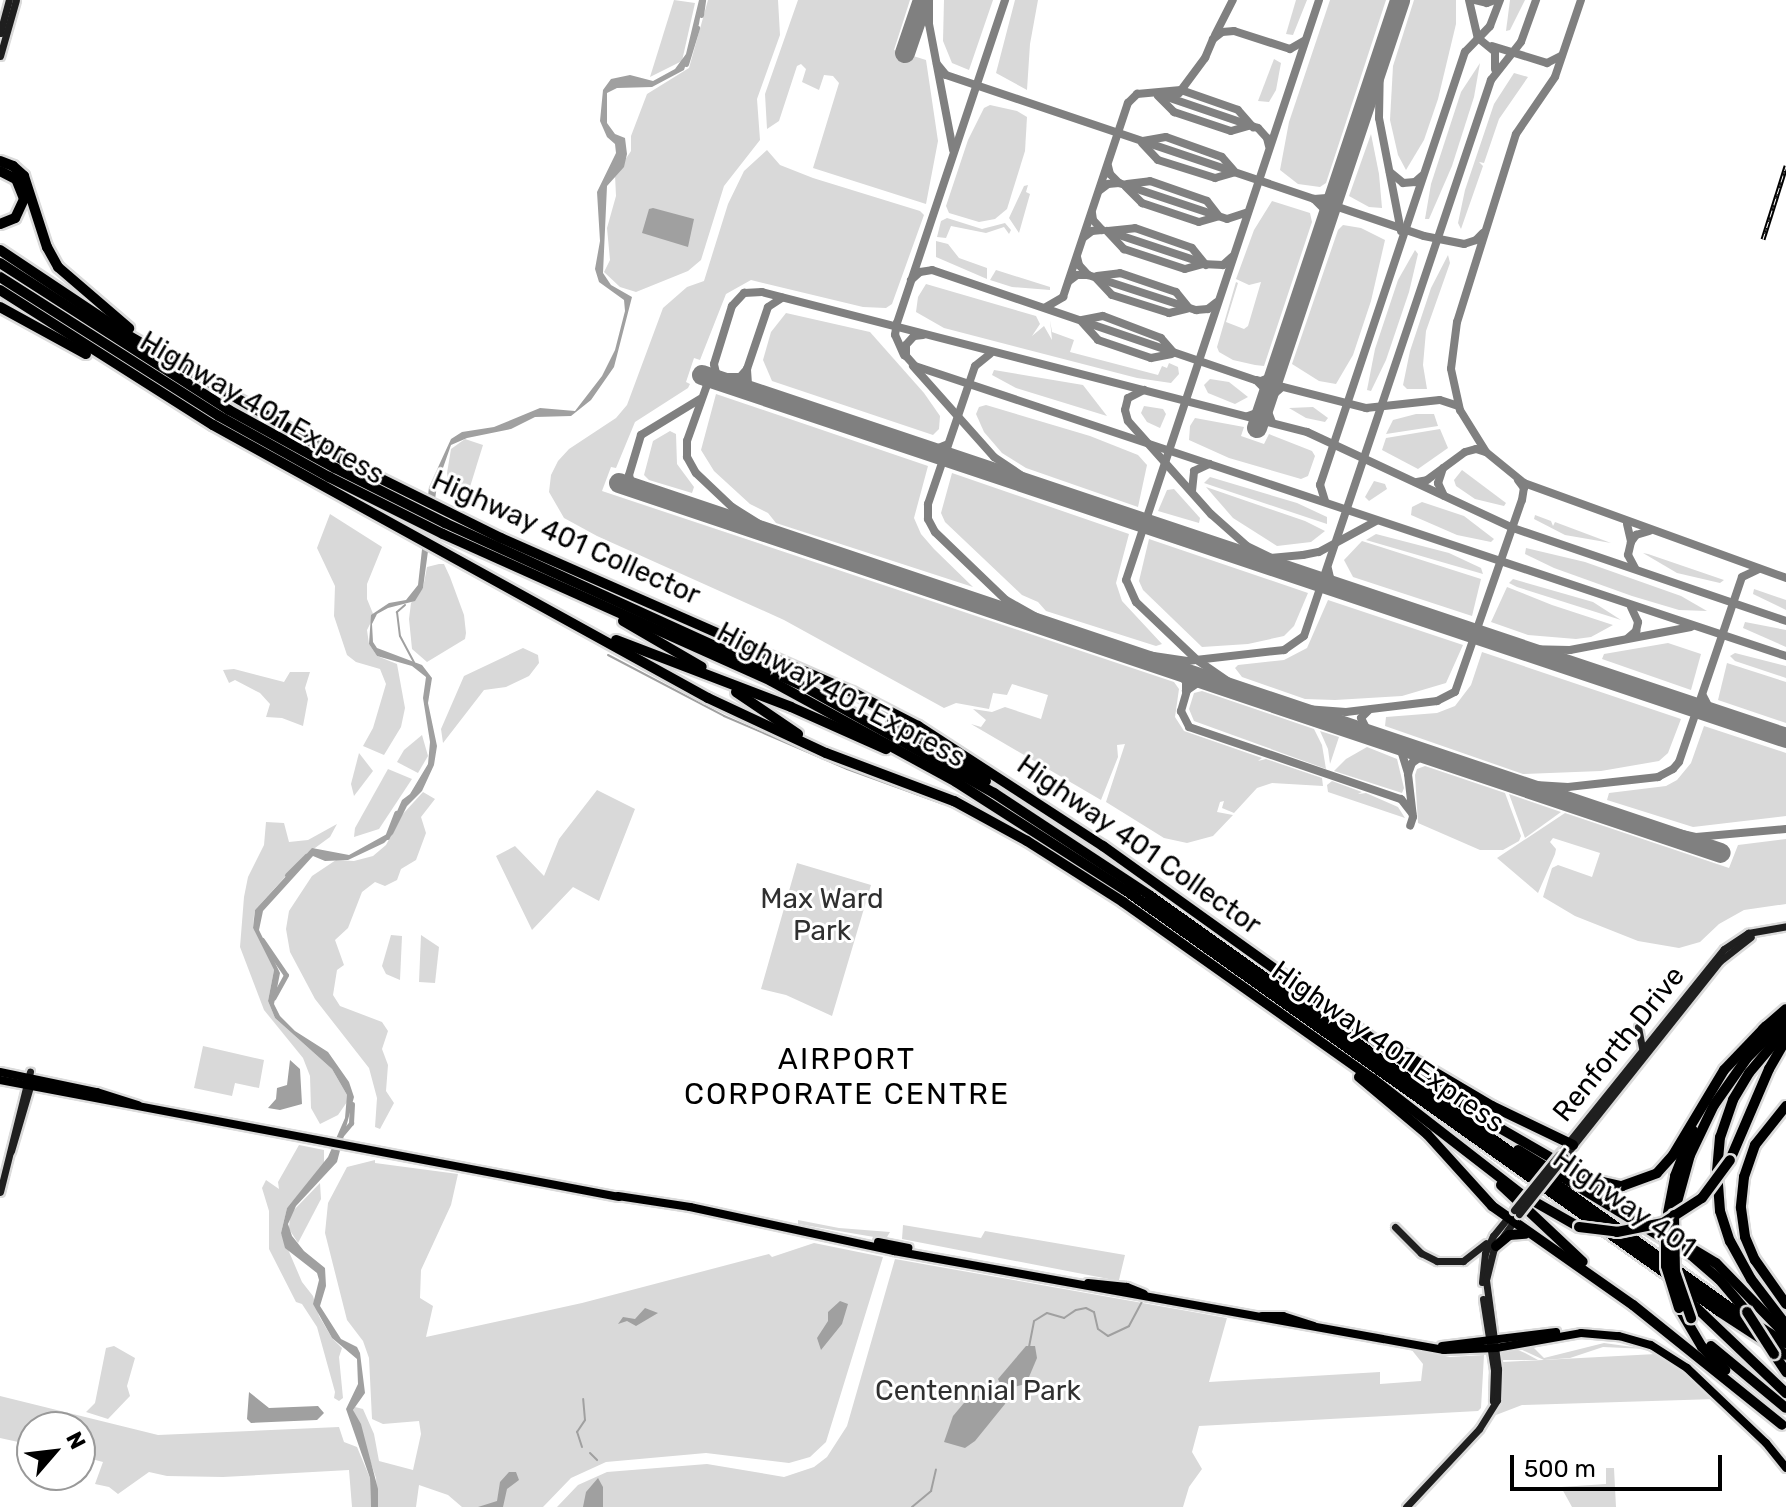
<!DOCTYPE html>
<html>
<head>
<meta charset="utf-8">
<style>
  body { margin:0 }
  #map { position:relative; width:1786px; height:1507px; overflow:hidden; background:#fff; font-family:Rubik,sans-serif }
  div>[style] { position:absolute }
  .green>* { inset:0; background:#d9d9d9 }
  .water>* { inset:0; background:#a0a0a0 }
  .stream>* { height:2px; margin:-1px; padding:0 1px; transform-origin:1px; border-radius:1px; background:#a0a0a0 }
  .river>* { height:5px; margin:-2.5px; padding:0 2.5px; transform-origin:2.5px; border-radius:2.5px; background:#a0a0a0 }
  .taxiway>* { height:8px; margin:-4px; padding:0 4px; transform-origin:4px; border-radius:4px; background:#808080 }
  .runway>* { height:20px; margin:-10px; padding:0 10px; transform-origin:10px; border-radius:10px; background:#808080 }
  .roads { filter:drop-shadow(2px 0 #dbdbdb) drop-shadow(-2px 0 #dbdbdb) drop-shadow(0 2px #dbdbdb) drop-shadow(0 -2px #dbdbdb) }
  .secondary>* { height:7px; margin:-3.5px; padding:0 3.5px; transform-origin:3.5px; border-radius:3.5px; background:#1f1f1f }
  .primary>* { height:8px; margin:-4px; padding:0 4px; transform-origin:4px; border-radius:4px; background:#000 }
  .motorway>* { height:10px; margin:-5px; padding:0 5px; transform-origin:5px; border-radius:5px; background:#000 }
  .rail>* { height:5px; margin-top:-2.5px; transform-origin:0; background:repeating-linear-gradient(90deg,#fff 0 6px,#000 0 12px); box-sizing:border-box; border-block:2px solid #000 }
  .bridges { filter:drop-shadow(2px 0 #dbdbdb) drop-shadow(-2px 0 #dbdbdb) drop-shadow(0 2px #dbdbdb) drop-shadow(0 -2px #dbdbdb) }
  .secondary-bridge>* { height:7px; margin:-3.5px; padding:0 3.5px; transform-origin:3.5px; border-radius:3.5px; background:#1f1f1f }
  .motorway-bridge>* { height:10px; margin:-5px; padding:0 5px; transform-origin:5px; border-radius:5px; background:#000 }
  span { translate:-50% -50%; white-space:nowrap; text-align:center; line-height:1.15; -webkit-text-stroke:6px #fff; paint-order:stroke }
  .street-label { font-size:28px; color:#000 }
  .park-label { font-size:28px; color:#303030 }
  .neighbourhood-label { font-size:30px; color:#000; letter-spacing:2px }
  .north { position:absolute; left:16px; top:1411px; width:80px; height:80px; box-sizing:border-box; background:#fff; border:2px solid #999; border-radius:50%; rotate:62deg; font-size:22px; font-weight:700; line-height:32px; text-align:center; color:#000 }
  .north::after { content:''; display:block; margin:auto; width:28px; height:36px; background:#000; clip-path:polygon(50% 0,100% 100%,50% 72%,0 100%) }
  .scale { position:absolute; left:1510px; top:1455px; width:212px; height:36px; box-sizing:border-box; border:4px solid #000; border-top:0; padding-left:10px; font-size:24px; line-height:28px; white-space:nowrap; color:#000; -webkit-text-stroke:6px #fff; paint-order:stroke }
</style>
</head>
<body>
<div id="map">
  <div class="green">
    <i style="clip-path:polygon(674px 0,695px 3px,682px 61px,650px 77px)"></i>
    <i style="clip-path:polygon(708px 0,778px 0,780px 35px,757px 99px,760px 140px,724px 186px,701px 260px,688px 271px,636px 292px,620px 287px,604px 272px,610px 260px,607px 228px,616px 196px,615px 175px,631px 151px,631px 136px,647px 94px,689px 68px)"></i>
    <i style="clip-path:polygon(798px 0,910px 0,894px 50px,926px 60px,938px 141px,926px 204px,813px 168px,839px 83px,833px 76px,824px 75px,819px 90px,802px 82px,806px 69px,801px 64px,797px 66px,779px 121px,767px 129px,765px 94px)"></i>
    <i style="clip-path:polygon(944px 0,993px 0,969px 70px,952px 63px,943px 41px)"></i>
    <i style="clip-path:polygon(1015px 0,1038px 0,1030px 44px,1027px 90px,996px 73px)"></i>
    <i style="clip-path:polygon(1296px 0,1307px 0,1293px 35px,1286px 34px)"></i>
    <i style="clip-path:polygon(1330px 0,1386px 0,1326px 183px,1320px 187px,1298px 184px,1280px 170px,1289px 122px)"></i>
    <i style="clip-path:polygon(1414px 0,1456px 0,1456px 24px,1438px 99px,1424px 140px,1406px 170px,1398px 155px,1390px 120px,1393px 66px)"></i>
    <i style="clip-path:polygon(1510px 0,1525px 0,1510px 30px,1506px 31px)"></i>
    <i style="clip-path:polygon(1274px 59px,1281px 63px,1276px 90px,1269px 102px,1258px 101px)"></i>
    <i style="clip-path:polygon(1480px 63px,1474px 97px,1452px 166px,1429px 219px,1425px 219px,1431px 184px,1461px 92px)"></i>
    <i style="clip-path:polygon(1514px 73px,1528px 77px,1499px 119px,1484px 163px,1479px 162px,1483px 166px,1461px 229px,1458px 223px,1465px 190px,1494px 104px)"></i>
    <i style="clip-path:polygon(990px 105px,1017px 111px,1027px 117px,1025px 151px,1007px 209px,995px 219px,979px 222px,949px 213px,946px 206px,968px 140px,984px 108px)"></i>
    <i style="clip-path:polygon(1371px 134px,1379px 174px,1382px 208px,1369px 207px,1349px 196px)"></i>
    <i style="clip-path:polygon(767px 150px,780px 165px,813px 178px,920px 211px,924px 215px,892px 304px,886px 308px,863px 307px,751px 280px,726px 294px,700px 360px,694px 358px,686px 382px,690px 384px,688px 388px,635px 422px,616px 468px,611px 467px,602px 491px,1174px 682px,1179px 689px,1175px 717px,1184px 731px,1262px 758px,1258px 761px,1266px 759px,1322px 778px,1323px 786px,1272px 783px,1257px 788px,1234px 813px,1222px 808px,1224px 801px,1220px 802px,1217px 812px,1233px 815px,1213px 836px,1187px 843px,1164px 838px,1106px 802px,1125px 744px,1117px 745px,1118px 757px,1101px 800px,971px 724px,981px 727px,986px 720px,973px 709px,992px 712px,1005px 707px,1041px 719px,1048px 695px,1012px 684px,1007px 695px,993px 693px,989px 709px,956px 703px,944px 708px,784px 620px,597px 536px,564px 518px,549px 492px,551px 475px,558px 461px,569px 449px,616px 418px,627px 405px,663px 308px,687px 287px,704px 281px,728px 204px,744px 171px)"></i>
    <i style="clip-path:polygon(1028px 185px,1026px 192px,1030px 194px,1019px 233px,1009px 218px,1024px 186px)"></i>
    <i style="clip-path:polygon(1272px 201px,1310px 213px,1312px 222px,1264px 366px,1255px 365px,1233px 360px,1219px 352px,1217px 347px,1236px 282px,1238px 283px,1226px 322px,1244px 329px,1248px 326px,1261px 282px,1249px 285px,1236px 279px,1254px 230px)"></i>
    <i style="clip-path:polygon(947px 218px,982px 229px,1005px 223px,1011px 230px,1009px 234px,1004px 227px,986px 233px,951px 226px,946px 238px,937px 237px,941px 221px)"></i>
    <i style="clip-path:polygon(1343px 225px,1361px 228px,1385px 240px,1371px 301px,1353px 355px,1336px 384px,1319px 381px,1292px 364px,1338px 230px)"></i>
    <i style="clip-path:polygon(936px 241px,948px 244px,959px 258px,987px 268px,987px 279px,936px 257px)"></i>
    <i style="clip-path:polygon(1415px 250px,1418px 254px,1409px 292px,1386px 360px,1371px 391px,1367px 390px,1375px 349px,1398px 280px)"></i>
    <i style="clip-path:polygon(1448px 255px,1450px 263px,1426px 331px,1423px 365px,1427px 389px,1407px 389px,1403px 385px,1410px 351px,1431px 288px)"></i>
    <i style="clip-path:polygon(996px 270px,1050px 287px,1050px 290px,1012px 287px,990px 280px)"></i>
    <i style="clip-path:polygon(926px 284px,1036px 316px,1040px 324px,1032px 336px,1044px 326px,1052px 340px,1050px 320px,1052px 332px,1074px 340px,1070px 352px,1158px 375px,1162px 366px,1167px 368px,1169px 363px,1178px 367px,1179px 374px,1171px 383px,1137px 378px,944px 328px,916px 312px,918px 297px)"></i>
    <i style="clip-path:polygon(786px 313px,870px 332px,924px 393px,940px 416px,939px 429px,933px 435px,772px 381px,763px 360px,771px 332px)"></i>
    <i style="clip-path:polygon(994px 370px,1083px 385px,1107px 416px,1016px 388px,992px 375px)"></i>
    <i style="clip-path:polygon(1210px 379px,1229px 382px,1248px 397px,1235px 404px,1208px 393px,1204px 385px)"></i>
    <i style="clip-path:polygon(716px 394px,928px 466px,914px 518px,921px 534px,934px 549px,973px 587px,776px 523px,768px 513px,750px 504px,714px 471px,701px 450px)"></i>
    <i style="clip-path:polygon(986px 405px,1090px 436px,1138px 455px,1147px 465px,1138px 507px,1026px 468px,1002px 453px,984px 432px,976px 414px,979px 407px)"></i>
    <i style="clip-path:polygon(1144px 406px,1163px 409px,1166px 414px,1160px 428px,1147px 422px,1141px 413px)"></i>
    <i style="clip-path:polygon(1313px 407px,1328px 418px,1325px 422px,1306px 418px,1289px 408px)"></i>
    <i style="clip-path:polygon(1416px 414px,1434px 414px,1438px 426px,1386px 434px,1393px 420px)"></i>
    <i style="clip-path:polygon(1195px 418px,1244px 427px,1241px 436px,1264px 444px,1269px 434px,1312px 451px,1315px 456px,1308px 476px,1301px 479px,1229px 458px,1189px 440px,1190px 426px)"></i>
    <i style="clip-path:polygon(1440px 429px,1448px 448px,1418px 469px,1382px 450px,1386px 438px)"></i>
    <i style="clip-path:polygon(670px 431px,676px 434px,677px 464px,694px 487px,692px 493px,649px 480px,644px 475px,653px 441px)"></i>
    <i style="clip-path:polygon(465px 439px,483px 445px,469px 490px,448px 483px,447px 473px,451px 449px)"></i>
    <i style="clip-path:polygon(1462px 470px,1506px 503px,1504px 506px,1475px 499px,1456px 486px,1454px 480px)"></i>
    <i style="clip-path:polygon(952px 473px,1129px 534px,1116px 583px,1122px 601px,1162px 644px,1156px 646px,1046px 611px,1038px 602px,1022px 595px,945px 522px,941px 513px)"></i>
    <i style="clip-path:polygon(1210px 477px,1297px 503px,1327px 517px,1327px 524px,1204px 483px)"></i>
    <i style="clip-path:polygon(1374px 481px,1385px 484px,1387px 489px,1369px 501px,1365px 497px)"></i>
    <i style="clip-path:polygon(1206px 487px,1305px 521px,1325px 531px,1311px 542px,1277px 546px,1233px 518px)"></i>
    <i style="clip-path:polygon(1174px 489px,1200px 518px,1199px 523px,1158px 511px,1167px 490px)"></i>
    <i style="clip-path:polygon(1422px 502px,1464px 516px,1494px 539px,1491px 542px,1457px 535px,1411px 515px,1412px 507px)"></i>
    <i style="clip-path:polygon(330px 514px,382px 547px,367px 584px,367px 599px,374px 616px,367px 630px,369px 644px,377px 656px,397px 664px,405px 708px,401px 727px,384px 755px,363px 746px,373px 728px,386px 684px,380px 669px,356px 662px,347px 655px,334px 616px,335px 586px,317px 548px)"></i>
    <i style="clip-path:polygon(1535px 515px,1551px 521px,1553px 526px,1555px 522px,1611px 543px,1565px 535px,1534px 519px)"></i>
    <i style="clip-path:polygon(1376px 534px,1449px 553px,1481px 568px,1483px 574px,1366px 540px)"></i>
    <i style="clip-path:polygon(1149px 539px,1308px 593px,1294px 626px,1284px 636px,1248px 644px,1202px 647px,1143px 590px,1139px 581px)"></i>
    <i style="clip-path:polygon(1362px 541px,1481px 579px,1472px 616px,1353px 577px,1344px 560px)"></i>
    <i style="clip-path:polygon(1526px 548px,1585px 562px,1681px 596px,1707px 611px,1679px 610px,1632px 596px,1554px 568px,1525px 554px)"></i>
    <i style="clip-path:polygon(1643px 553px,1648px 554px,1724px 580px,1720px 583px,1677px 573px)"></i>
    <i style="clip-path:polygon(439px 564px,444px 564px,450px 577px,464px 615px,466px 633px,465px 639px,427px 662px,412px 649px,409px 619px,411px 603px,423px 588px,427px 567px)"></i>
    <i style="clip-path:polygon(1513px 579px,1593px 602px,1621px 620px,1517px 587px,1509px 583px)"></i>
    <i style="clip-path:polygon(1507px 587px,1552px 605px,1613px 625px,1591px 637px,1576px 639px,1528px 635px,1491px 622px)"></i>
    <i style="clip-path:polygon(1754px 589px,1786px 600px,1786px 610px,1753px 594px)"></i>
    <i style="clip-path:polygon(1328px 600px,1463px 645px,1446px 683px,1402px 696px,1335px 700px,1305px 699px,1242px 677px,1235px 668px,1238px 665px,1284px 660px,1307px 648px)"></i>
    <i style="clip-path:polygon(1745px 622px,1786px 630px,1786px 647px,1743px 628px)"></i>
    <i style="clip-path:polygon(1668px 643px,1701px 654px,1691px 690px,1602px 659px,1604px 654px)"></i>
    <i style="clip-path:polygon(523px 648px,538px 655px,539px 663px,529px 676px,506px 687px,484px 690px,443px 743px,441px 729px,464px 676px)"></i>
    <i style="clip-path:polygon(1482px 652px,1681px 719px,1668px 753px,1659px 761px,1601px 771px,1523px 774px,1385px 726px,1386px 717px,1437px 713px,1455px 706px,1471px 685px)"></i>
    <i style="clip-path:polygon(1735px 653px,1786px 666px,1786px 678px,1735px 661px,1730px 656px)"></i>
    <i style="clip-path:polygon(1727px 663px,1786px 682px,1786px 723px,1718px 700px)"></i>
    <i style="clip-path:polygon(234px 669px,284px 682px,290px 672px,310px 672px,305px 688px,308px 699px,303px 726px,282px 718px,266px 717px,270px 704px,260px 693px,235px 680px,229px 683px,223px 670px)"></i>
    <i style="clip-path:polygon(1202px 691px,1314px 729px,1322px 745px,1326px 769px,1194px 721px,1189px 709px,1194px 693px)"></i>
    <i style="clip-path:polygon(1704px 726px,1786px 753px,1786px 816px,1693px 827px,1607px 800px,1609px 793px,1666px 786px,1677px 780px,1691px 763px)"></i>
    <i style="clip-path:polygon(1320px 731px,1339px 737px,1330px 764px,1328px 749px)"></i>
    <i style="clip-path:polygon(422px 735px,428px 756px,418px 773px,397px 762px,404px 750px)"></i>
    <i style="clip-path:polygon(1367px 747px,1397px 759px,1404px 788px,1402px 793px,1334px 771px,1346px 759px)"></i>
    <i style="clip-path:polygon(359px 753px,373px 771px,354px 796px,351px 784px)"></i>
    <i style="clip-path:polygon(1425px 766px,1505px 793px,1521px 836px,1519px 841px,1503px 850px,1480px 850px,1418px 823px,1415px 775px,1417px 769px)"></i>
    <i style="clip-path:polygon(388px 769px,412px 779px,379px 829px,354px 837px,355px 828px)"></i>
    <i style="clip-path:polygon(1332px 781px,1362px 792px,1358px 794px,1366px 793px,1398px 807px,1405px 818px,1328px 792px,1327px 785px)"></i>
    <i style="clip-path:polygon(597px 790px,635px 809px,599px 901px,573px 887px,532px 930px,496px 856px,515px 846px,544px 876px,559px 839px)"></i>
    <i style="clip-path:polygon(423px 792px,435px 799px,421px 817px,426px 833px,416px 860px,401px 869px,397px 880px,385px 886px,375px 882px,362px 892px,348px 928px,335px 940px,344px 965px,337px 970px,333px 995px,340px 1006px,382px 1022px,388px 1031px,382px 1049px,388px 1065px,386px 1091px,394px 1103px,380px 1129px,375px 1127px,377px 1098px,369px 1068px,315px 999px,290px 952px,286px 929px,289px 911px,312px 876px,336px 860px,354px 861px,373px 856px,386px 845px,402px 815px)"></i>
    <i style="clip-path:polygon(1509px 794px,1561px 812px,1525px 838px)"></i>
    <i style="clip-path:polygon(1565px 813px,1729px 868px,1738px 845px,1786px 839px,1786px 904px,1744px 910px,1719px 924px,1700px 942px,1679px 948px,1638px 941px,1575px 916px,1543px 897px,1552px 868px,1558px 865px,1592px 877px,1600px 853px,1553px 838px,1550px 842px,1556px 849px,1555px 854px,1538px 893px,1497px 858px)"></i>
    <i style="clip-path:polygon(266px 822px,284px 823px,289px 842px,308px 840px,337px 824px,330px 837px,304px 856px,255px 910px,254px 915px,253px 928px,274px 970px,268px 1001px,275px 1018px,332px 1069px,347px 1095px,347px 1102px,338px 1115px,320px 1124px,311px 1108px,310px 1076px,303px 1058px,264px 1010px,240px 947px,244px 897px,248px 877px,264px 845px)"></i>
    <i style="clip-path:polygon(797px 863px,871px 885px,832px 1016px,786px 995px,761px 989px)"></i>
    <i style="clip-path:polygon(391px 935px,402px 936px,400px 980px,386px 974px,382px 966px)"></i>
    <i style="clip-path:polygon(421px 935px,439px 947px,435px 983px,419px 982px)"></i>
    <i style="clip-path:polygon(203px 1046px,264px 1060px,259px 1088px,235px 1083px,232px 1096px,194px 1088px)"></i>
    <i style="clip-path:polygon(299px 1145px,324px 1150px,324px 1164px,287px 1208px,281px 1233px,302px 1282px,313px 1296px,319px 1316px,332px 1338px,342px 1348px,339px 1357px,343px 1398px,339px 1401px,334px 1398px,335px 1392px,317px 1327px,302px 1304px,296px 1302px,269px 1249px,269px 1211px,262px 1188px,266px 1180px,279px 1189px,278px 1182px)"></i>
    <i style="clip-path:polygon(375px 1160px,375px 1163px,458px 1174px,451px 1205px,421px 1270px,420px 1298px,433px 1306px,426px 1337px,582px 1303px,769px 1254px,772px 1257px,814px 1243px,883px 1257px,826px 1442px,810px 1457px,789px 1463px,706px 1453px,606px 1462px,571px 1478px,543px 1507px,462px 1507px,448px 1495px,419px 1485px,416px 1507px,378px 1507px,376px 1478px,353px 1410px,355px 1407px,363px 1409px,374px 1434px,379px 1461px,413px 1470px,421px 1434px,419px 1421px,383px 1424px,372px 1419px,369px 1358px,363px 1341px,347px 1320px,325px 1233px,328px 1203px,347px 1167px)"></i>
    <i style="clip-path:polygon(320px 1183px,321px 1199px,298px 1243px,289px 1229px,290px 1214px)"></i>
    <i style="clip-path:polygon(798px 1220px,839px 1228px,890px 1232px,887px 1237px,874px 1237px,798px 1224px)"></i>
    <i style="clip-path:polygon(903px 1225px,981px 1238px,985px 1231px,1125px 1255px,1119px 1280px,1114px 1280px,902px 1239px)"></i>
    <i style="clip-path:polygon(895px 1259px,1227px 1318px,1209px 1382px,1380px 1372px,1380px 1384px,1421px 1381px,1423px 1364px,1411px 1349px,1450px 1357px,1484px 1355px,1481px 1408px,1478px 1411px,1199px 1426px,1192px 1452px,1202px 1469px,1189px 1487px,1183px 1507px,557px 1507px,578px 1485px,607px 1472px,707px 1464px,784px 1477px,814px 1467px,827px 1457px,847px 1426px)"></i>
    <i style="clip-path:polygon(1604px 1343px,1647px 1349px,1603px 1347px,1570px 1358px,1544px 1360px,1516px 1347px,1534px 1348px,1544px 1358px)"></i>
    <i style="clip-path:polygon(114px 1346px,135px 1358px,127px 1386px,130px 1396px,108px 1419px,86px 1412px,95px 1403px,106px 1348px)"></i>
    <i style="clip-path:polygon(1518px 1350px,1525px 1353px,1538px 1360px,1502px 1360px,1502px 1351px)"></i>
    <i style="clip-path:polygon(1656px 1354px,1691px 1374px,1717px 1398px,1764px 1444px,1786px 1471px,1745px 1425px,1716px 1399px,1522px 1405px,1496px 1415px,1504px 1386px,1503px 1362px)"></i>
    <i style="clip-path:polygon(0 1396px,158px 1435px,339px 1427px,344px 1442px,357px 1447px,370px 1478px,371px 1507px,352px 1507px,349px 1470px,223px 1477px,167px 1476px,149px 1472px,118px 1494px,109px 1487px,95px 1484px,103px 1462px,80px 1456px,80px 1427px,32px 1427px,32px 1445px,0 1438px)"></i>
    <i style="clip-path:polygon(1606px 1468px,1614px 1468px,1616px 1507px,1572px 1507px,1561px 1487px,1606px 1484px)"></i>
  </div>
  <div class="water">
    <i style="clip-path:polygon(699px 0,703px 0,699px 24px,684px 70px,652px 87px,617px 88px,607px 93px,607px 123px,615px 134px,625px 138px,627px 154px,624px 167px,607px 186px,603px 273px,611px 285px,632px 297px,614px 367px,591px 400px,571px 416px,535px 417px,511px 429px,467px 438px,451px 445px,437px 485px,423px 588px,415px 601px,388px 608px,377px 614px,372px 624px,373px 642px,377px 648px,422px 665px,432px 678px,428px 703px,437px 746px,434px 765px,422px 791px,407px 806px,393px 834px,384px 843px,348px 860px,325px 861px,313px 856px,263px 911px,259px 930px,280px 973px,274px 1004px,280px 1016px,295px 1031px,328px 1052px,349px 1082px,354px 1097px,337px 1162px,296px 1206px,288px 1224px,292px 1236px,304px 1251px,325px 1268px,326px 1286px,320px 1306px,341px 1339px,357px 1347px,360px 1353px,365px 1393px,353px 1410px,361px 1424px,378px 1489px,378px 1507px,371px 1507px,370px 1478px,346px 1409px,358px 1384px,357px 1359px,332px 1338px,313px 1304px,319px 1280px,317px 1273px,285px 1248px,281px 1233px,287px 1208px,328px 1157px,345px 1118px,347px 1095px,332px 1069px,275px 1018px,268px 1001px,274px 970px,253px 928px,255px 910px,312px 848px,349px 855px,387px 834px,402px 800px,410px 794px,428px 764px,430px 742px,423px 698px,426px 677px,412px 666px,377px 656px,369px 644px,371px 615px,389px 603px,406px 600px,418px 585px,429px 487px,451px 439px,462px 432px,494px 427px,540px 408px,575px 411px,602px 376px,615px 350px,625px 311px,624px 300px,599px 282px,595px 269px,600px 241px,597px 192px,616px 153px,615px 144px,607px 137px,600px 121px,603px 90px,611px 79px,630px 75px,653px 81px,675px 69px,686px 54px)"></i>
    <i style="clip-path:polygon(653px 208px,694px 219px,688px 247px,642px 233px,649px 209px)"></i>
    <i style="clip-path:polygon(290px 1060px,300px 1069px,302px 1104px,280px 1110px,268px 1108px,276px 1099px,277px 1088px,287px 1085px)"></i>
    <i style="clip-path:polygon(840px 1301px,848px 1304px,842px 1324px,821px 1350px,817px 1338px,828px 1321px,828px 1312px)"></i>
    <i style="clip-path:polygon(645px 1308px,658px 1313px,636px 1326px,627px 1321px,618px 1324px,623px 1317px,635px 1319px)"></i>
    <i style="clip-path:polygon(1026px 1346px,1035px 1346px,1037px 1358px,1029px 1377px,1025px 1384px,1003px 1390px,998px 1379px)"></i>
    <i style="clip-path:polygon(249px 1392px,269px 1408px,318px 1406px,324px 1413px,317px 1420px,251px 1423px,247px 1419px)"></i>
    <i style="clip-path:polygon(992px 1394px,1007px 1396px,1005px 1404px,975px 1441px,965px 1448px,944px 1442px,953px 1416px,969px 1397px)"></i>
    <i style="clip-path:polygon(509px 1472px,516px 1472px,519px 1480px,507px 1489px,503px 1507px,478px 1507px,497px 1501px,500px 1482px)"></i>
    <i style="clip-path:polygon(598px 1478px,603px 1487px,603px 1507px,583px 1507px,586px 1492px)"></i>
  </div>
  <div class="stream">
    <i style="left:405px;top:605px;width:11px;rotate:139deg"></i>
    <i style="left:397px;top:612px;width:24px;rotate:83deg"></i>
    <i style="left:400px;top:636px;width:30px;rotate:62deg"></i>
    <i style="left:608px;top:655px;width:131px;rotate:27.7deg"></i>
    <i style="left:724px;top:716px;width:134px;rotate:23.3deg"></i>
    <i style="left:847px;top:769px;width:102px;rotate:20deg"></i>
    <i style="left:1029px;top:1347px;width:26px;rotate:-79deg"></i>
    <i style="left:1034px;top:1321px;width:15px;rotate:-32deg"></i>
    <i style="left:1047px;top:1313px;width:18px;rotate:16deg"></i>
    <i style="left:1064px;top:1318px;width:14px;rotate:-34deg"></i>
    <i style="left:1076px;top:1310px;width:10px;rotate:-11deg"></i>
    <i style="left:1086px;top:1308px;width:9px;rotate:27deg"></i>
    <i style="left:1094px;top:1312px;width:17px;rotate:77deg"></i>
    <i style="left:1098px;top:1329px;width:12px;rotate:35deg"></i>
    <i style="left:1108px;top:1336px;width:23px;rotate:-25deg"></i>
    <i style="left:1129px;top:1326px;width:27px;rotate:-62deg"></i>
    <i style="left:582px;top:1447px;width:16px;rotate:-108deg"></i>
    <i style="left:577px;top:1432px;width:14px;rotate:-56deg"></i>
    <i style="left:585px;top:1420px;width:21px;rotate:-95deg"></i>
    <i style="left:590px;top:1453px;width:10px;rotate:45deg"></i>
    <i style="left:912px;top:1507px;width:25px;rotate:-40deg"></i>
    <i style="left:931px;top:1491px;width:22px;rotate:-77deg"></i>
  </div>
  <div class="river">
    <i style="left:701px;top:15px;width:15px;rotate:-82deg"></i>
    <i style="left:686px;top:64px;width:38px;rotate:-73deg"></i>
    <i style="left:387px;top:837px;width:26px;rotate:-69deg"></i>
    <i style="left:287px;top:875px;width:27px;rotate:-45deg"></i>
    <i style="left:262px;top:940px;width:42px;rotate:55.6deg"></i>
    <i style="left:286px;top:975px;width:26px;rotate:119deg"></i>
    <i style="left:341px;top:1135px;width:16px;rotate:-50deg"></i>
    <i style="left:351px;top:1123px;width:19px;rotate:-87deg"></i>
  </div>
  <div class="taxiway">
    <i style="left:929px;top:0;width:24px;rotate:90deg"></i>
    <i style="left:929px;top:24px;width:128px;rotate:79.2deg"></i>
    <i style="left:1469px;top:0;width:39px;rotate:77deg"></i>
    <i style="left:1478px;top:38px;width:22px;rotate:39deg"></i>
    <i style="left:1495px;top:52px;width:17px;rotate:90deg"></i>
    <i style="left:1475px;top:0;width:12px;rotate:14deg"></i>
    <i style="left:1487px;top:3px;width:9px;rotate:-21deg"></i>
    <i style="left:1581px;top:0;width:81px;rotate:108.7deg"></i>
    <i style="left:1555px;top:77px;width:69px;rotate:124.4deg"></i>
    <i style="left:1516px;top:134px;width:197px;rotate:107.4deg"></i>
    <i style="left:1457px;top:322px;width:47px;rotate:97.3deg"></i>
    <i style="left:1451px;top:369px;width:42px;rotate:77.6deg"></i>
    <i style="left:1460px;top:410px;width:49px;rotate:58.2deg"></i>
    <i style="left:1486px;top:452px;width:49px;rotate:39.2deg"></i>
    <i style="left:1524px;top:483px;width:279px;rotate:19.9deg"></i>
    <i style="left:1215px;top:35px;width:39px;rotate:-63deg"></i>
    <i style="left:1492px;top:46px;width:58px;rotate:17.2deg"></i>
    <i style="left:1547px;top:63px;width:16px;rotate:-27deg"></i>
    <i style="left:1380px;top:61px;width:57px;rotate:91deg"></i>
    <i style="left:1379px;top:118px;width:115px;rotate:79deg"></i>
    <i style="left:937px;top:64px;width:14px;rotate:51deg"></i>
    <i style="left:946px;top:75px;width:504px;rotate:18.61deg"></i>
    <i style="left:1424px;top:236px;width:41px;rotate:11.3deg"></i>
    <i style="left:1464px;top:244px;width:13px;rotate:-18deg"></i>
    <i style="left:1476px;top:240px;width:10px;rotate:-45deg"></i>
    <i style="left:1158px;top:96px;width:23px;rotate:45deg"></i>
    <i style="left:1174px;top:112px;width:60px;rotate:18.4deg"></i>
    <i style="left:1231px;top:131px;width:19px;rotate:-16deg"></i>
    <i style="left:1161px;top:96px;width:18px;rotate:-9deg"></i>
    <i style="left:1179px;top:93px;width:44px;rotate:-53.4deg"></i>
    <i style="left:1205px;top:58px;width:21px;rotate:-67deg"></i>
    <i style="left:1213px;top:39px;width:11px;rotate:-38deg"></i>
    <i style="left:1222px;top:32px;width:12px;rotate:-5deg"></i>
    <i style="left:1234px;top:31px;width:59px;rotate:17.8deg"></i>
    <i style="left:1290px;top:49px;width:16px;rotate:-30deg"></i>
    <i style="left:1167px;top:97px;width:96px;rotate:18.8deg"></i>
    <i style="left:1258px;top:128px;width:13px;rotate:48deg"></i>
    <i style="left:1267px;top:138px;width:8px;rotate:76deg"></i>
    <i style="left:1143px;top:141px;width:23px;rotate:-10deg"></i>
    <i style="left:1166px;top:137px;width:59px;rotate:19.7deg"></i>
    <i style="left:1222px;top:157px;width:18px;rotate:49deg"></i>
    <i style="left:1142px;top:143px;width:23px;rotate:47deg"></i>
    <i style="left:1158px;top:160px;width:60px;rotate:17.5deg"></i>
    <i style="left:1215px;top:178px;width:19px;rotate:-16deg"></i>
    <i style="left:1390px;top:172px;width:17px;rotate:40deg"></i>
    <i style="left:1403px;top:183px;width:12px;rotate:-5deg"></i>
    <i style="left:1415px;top:182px;width:9px;rotate:-41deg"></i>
    <i style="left:1119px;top:183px;width:114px;rotate:18.4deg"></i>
    <i style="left:1227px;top:219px;width:20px;rotate:-18deg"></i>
    <i style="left:1127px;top:184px;width:23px;rotate:-7deg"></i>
    <i style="left:1150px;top:181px;width:60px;rotate:19.3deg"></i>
    <i style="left:1207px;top:201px;width:18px;rotate:52deg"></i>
    <i style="left:1126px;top:187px;width:23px;rotate:45deg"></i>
    <i style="left:1142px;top:203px;width:60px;rotate:18.4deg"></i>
    <i style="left:1199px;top:222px;width:19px;rotate:-16deg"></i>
    <i style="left:1100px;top:190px;width:10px;rotate:-37deg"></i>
    <i style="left:1108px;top:184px;width:11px;rotate:-5deg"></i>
    <i style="left:1119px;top:183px;width:13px;rotate:-135deg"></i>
    <i style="left:1110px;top:174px;width:8px;rotate:-104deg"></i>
    <i style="left:1326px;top:222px;width:11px;rotate:-90deg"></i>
    <i style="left:1326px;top:211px;width:17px;rotate:-135deg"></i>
    <i style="left:1314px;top:199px;width:13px;rotate:-4deg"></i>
    <i style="left:1327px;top:198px;width:13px;rotate:-42deg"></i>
    <i style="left:1107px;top:231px;width:25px;rotate:47deg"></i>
    <i style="left:1124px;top:249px;width:64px;rotate:18.2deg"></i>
    <i style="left:1185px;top:269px;width:18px;rotate:-16deg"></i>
    <i style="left:1202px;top:264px;width:21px;rotate:3deg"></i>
    <i style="left:1223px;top:265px;width:12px;rotate:-42deg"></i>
    <i style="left:1108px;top:231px;width:27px;rotate:-6deg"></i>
    <i style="left:1135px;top:228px;width:60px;rotate:19.3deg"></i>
    <i style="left:1192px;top:248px;width:22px;rotate:51deg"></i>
    <i style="left:1113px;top:233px;width:95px;rotate:18.4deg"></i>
    <i style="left:1084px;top:237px;width:10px;rotate:-37deg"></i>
    <i style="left:1092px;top:231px;width:10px;rotate:-6deg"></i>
    <i style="left:1102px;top:230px;width:13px;rotate:-132deg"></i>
    <i style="left:1093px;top:220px;width:7px;rotate:-98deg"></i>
    <i style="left:1088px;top:275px;width:114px;rotate:18deg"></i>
    <i style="left:1196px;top:310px;width:12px;rotate:-5deg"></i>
    <i style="left:1208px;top:309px;width:11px;rotate:-38deg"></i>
    <i style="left:1097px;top:276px;width:23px;rotate:-7deg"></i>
    <i style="left:1120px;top:273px;width:59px;rotate:18.7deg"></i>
    <i style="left:1176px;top:292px;width:19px;rotate:51deg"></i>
    <i style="left:1096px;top:278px;width:23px;rotate:47deg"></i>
    <i style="left:1112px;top:295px;width:60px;rotate:17.5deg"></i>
    <i style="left:1169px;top:313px;width:18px;rotate:-13deg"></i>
    <i style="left:911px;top:280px;width:12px;rotate:-42deg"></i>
    <i style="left:920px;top:272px;width:12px;rotate:-9deg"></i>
    <i style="left:932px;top:270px;width:342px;rotate:18.8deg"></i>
    <i style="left:1256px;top:380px;width:114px;rotate:14.3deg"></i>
    <i style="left:1366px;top:408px;width:74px;rotate:-6.2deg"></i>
    <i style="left:1440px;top:400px;width:19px;rotate:18deg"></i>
    <i style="left:1069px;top:281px;width:10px;rotate:-37deg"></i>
    <i style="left:1077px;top:275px;width:11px"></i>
    <i style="left:1088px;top:275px;width:13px;rotate:-132deg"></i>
    <i style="left:1079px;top:265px;width:8px;rotate:-104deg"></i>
    <i style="left:1046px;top:307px;width:20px;rotate:-30deg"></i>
    <i style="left:1063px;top:297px;width:205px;rotate:-71.5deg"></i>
    <i style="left:1128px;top:103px;width:13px;rotate:-45deg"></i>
    <i style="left:1137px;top:94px;width:44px;rotate:-5.2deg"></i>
    <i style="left:1181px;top:90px;width:60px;rotate:19.3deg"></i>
    <i style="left:1238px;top:110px;width:23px;rotate:49deg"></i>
    <i style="left:1082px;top:320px;width:21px;rotate:-11deg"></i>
    <i style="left:1103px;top:316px;width:62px;rotate:20.8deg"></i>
    <i style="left:1161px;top:338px;width:18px;rotate:49deg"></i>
    <i style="left:1082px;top:322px;width:24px;rotate:48deg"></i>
    <i style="left:1098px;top:340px;width:56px;rotate:18.8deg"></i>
    <i style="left:1151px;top:358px;width:21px;rotate:-11deg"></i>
    <i style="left:923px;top:335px;width:9px;rotate:174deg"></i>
    <i style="left:914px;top:336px;width:12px;rotate:132deg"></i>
    <i style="left:906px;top:345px;width:11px;rotate:90deg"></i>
    <i style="left:906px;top:356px;width:13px;rotate:48deg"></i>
    <i style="left:915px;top:366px;width:918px;rotate:18.42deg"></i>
    <i style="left:990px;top:354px;width:19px;rotate:141deg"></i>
    <i style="left:975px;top:366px;width:146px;rotate:108.8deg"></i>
    <i style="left:928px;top:504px;width:15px;rotate:90deg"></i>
    <i style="left:928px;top:519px;width:15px;rotate:62deg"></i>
    <i style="left:935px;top:532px;width:98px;rotate:43.8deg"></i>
    <i style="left:1006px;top:600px;width:63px;rotate:29.4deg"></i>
    <i style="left:904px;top:355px;width:22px;rotate:-114deg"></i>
    <i style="left:895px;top:335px;width:12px;rotate:-81deg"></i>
    <i style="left:897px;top:323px;width:341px;rotate:-71.5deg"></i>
    <i style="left:913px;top:366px;width:122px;rotate:48.3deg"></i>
    <i style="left:994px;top:457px;width:55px;rotate:34deg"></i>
    <i style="left:747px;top:369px;width:11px;rotate:131deg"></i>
    <i style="left:740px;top:377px;width:22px;rotate:180deg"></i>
    <i style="left:718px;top:377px;width:14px;rotate:144deg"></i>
    <i style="left:707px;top:385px;width:59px;rotate:109.7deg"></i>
    <i style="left:687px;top:441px;width:16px;rotate:90deg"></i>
    <i style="left:687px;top:457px;width:18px;rotate:61deg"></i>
    <i style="left:696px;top:473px;width:50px;rotate:43.4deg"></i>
    <i style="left:732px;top:507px;width:57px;rotate:32deg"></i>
    <i style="left:1257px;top:381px;width:10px;rotate:45deg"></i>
    <i style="left:1264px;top:388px;width:12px;rotate:76deg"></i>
    <i style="left:1267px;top:400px;width:20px;rotate:-41deg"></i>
    <i style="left:1261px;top:381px;width:11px;rotate:-22deg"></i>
    <i style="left:1271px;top:377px;width:12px;rotate:-55deg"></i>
    <i style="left:725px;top:382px;width:13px;rotate:-135deg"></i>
    <i style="left:716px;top:373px;width:9px;rotate:-103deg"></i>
    <i style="left:714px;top:364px;width:61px;rotate:-72.8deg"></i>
    <i style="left:732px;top:306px;width:18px;rotate:-47deg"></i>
    <i style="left:744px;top:293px;width:18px;rotate:-3deg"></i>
    <i style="left:762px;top:292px;width:563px;rotate:14.41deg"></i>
    <i style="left:1307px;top:432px;width:227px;rotate:25deg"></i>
    <i style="left:1513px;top:528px;width:288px;rotate:18.8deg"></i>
    <i style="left:1144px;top:390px;width:18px;rotate:153deg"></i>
    <i style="left:1128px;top:398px;width:12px;rotate:104deg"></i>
    <i style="left:1125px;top:410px;width:11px;rotate:75deg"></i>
    <i style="left:1128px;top:421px;width:125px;rotate:48.3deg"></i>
    <i style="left:1211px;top:514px;width:48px;rotate:41.6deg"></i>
    <i style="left:1247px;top:546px;width:85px;rotate:26deg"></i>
    <i style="left:757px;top:393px;width:13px;rotate:-135deg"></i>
    <i style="left:748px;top:384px;width:15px;rotate:-94deg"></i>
    <i style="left:747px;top:369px;width:65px;rotate:-71.3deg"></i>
    <i style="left:768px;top:307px;width:17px;rotate:-33deg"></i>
    <i style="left:1248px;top:416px;width:12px;rotate:-20deg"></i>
    <i style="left:1259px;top:412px;width:10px;rotate:-53deg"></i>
    <i style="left:1265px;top:404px;width:19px;rotate:69deg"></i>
    <i style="left:931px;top:451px;width:18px;rotate:-22deg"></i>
    <i style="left:1443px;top:468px;width:16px;rotate:108deg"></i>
    <i style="left:1438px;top:483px;width:14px;rotate:65deg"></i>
    <i style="left:1417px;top:482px;width:10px;rotate:-11deg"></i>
    <i style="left:1427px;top:480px;width:47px;rotate:-36.4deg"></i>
    <i style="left:1465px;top:452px;width:11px;rotate:-15deg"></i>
    <i style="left:1476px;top:449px;width:9px;rotate:18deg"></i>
    <i style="left:643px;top:491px;width:15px;rotate:-143deg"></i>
    <i style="left:631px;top:482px;width:7px;rotate:-106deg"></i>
    <i style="left:629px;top:475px;width:42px;rotate:-73.3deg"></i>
    <i style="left:641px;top:435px;width:69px;rotate:-31.4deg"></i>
    <i style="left:1192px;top:491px;width:20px;rotate:-84deg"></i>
    <i style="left:1194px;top:471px;width:17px;rotate:-25deg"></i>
    <i style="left:1325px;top:501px;width:17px;rotate:-107deg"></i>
    <i style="left:1320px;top:485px;width:457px;rotate:-71.5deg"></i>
    <i style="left:1465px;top:52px;width:36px;rotate:-46deg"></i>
    <i style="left:1490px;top:26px;width:28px;rotate:-69deg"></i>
    <i style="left:1627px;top:524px;width:18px;rotate:77deg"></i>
    <i style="left:1631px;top:542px;width:9px;rotate:-54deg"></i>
    <i style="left:1636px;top:535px;width:14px;rotate:-17deg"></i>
    <i style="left:1631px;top:542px;width:13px;rotate:103deg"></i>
    <i style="left:1628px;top:555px;width:15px;rotate:62deg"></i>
    <i style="left:1223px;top:549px;width:47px;rotate:11.1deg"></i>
    <i style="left:1269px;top:558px;width:34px;rotate:-5deg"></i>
    <i style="left:1303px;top:555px;width:16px;rotate:-11deg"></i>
    <i style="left:1319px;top:552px;width:65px;rotate:-28.5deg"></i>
    <i style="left:1328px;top:569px;width:9px;rotate:77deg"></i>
    <i style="left:1330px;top:578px;width:13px;rotate:48deg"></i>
    <i style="left:1628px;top:638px;width:11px;rotate:-41deg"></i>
    <i style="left:1636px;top:631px;width:9px;rotate:-77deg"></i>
    <i style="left:1638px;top:622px;width:17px;rotate:-115deg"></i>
    <i style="left:1521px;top:649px;width:49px;rotate:1.2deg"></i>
    <i style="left:1570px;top:650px;width:123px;rotate:-10.8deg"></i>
    <i style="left:1120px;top:651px;width:68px;rotate:8.5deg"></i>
    <i style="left:1187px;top:661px;width:98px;rotate:-6.5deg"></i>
    <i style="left:1284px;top:650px;width:24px;rotate:-35deg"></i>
    <i style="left:1304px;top:636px;width:587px;rotate:-71.41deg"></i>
    <i style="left:1491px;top:80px;width:48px;rotate:-51.7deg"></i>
    <i style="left:1521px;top:42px;width:45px;rotate:-70.3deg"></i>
    <i style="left:1150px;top:661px;width:31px;rotate:21deg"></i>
    <i style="left:1179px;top:672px;width:12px;rotate:55deg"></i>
    <i style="left:1186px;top:682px;width:9px;rotate:90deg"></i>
    <i style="left:1186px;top:691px;width:19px;rotate:-35deg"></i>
    <i style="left:1202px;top:680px;width:30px;rotate:15deg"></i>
    <i style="left:1193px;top:670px;width:43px;rotate:106.3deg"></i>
    <i style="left:1181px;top:711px;width:18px;rotate:63deg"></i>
    <i style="left:1189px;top:727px;width:224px;rotate:18.8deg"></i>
    <i style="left:1401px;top:799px;width:18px;rotate:52deg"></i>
    <i style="left:1245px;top:693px;width:58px;rotate:-145.5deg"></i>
    <i style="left:1197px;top:660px;width:84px;rotate:-136.4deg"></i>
    <i style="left:1136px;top:602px;width:24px;rotate:-114deg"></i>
    <i style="left:1126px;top:580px;width:611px;rotate:-71.59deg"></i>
    <i style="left:1703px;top:696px;width:19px;rotate:62deg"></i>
    <i style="left:1292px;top:708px;width:54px;rotate:4.2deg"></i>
    <i style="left:1346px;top:712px;width:92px;rotate:-6.9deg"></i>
    <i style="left:1437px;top:701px;width:20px;rotate:-27deg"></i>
    <i style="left:1455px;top:692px;width:203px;rotate:-70.8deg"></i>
    <i style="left:1522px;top:500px;width:12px;rotate:-81deg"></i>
    <i style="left:1524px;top:488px;width:10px;rotate:-127deg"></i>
    <i style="left:1369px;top:710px;width:11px;rotate:135deg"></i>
    <i style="left:1361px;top:718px;width:18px;rotate:63deg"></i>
    <i style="left:1369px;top:735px;width:33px;rotate:21deg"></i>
    <i style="left:1400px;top:747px;width:28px;rotate:73deg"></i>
    <i style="left:1408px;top:774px;width:12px;rotate:-70deg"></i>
    <i style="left:1412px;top:763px;width:12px;rotate:-35deg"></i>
    <i style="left:1422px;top:756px;width:36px;rotate:13deg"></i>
    <i style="left:1408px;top:774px;width:43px;rotate:83.4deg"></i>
    <i style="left:1413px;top:817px;width:9px;rotate:108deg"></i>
    <i style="left:1518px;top:784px;width:50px;rotate:3.4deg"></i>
    <i style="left:1568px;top:787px;width:91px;rotate:-6.3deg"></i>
    <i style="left:1658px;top:777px;width:17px;rotate:-28deg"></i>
    <i style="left:1673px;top:769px;width:9px;rotate:-49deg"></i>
    <i style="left:1679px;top:762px;width:195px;rotate:-71.2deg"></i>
    <i style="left:1742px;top:577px;width:19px;rotate:-25deg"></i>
    <i style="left:1637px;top:824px;width:60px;rotate:12.4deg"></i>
    <i style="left:1696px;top:837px;width:90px;rotate:-5.1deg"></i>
  </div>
  <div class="runway">
    <i style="left:905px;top:53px;width:56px;rotate:-71.2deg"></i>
    <i style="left:702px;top:375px;width:1143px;rotate:18.51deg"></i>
    <i style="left:1257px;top:428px;width:451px;rotate:-71.5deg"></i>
    <i style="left:619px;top:483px;width:1162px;rotate:18.56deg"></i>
  </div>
  <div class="roads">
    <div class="secondary">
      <i style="left:0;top:33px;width:34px;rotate:-75deg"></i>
      <i style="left:0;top:56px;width:58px;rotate:-74.1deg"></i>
      <i style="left:1638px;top:1027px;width:21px;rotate:79deg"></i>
      <i style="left:11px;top:1151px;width:71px;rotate:-73.6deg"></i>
      <i style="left:1559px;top:1154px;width:263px;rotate:-51.2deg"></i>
      <i style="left:1724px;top:949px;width:29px;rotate:-34deg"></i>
      <i style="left:1748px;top:933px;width:39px;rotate:-10deg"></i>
      <i style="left:1564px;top:1157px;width:251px;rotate:-51.5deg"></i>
      <i style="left:1720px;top:961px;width:39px;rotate:-38deg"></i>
      <i style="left:0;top:1192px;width:124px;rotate:-76deg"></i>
      <i style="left:1395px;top:1227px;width:37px;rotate:45deg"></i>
      <i style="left:1421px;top:1253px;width:18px;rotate:27deg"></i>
      <i style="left:1437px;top:1261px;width:26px"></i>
      <i style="left:1463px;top:1261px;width:29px;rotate:-38deg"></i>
      <i style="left:1482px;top:1282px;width:29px;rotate:-84deg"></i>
      <i style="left:1485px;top:1253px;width:19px;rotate:-65deg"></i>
      <i style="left:1493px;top:1236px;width:33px;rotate:-51deg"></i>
      <i style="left:1483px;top:1299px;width:72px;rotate:81.2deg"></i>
      <i style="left:1494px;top:1370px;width:31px;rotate:92deg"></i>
      <i style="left:1406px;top:1507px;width:107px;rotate:-46.9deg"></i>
      <i style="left:1479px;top:1429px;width:34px;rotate:-58deg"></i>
      <i style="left:1497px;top:1400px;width:31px;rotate:-88deg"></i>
      <i style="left:1498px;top:1369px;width:90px;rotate:-97.7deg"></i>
      <i style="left:1486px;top:1280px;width:32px;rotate:-76deg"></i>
      <i style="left:1494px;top:1249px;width:43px;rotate:-54.5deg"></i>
    </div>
    <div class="primary">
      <i style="left:0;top:1072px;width:99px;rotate:11.7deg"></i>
      <i style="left:97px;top:1092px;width:43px;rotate:17.6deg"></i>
      <i style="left:0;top:1080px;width:630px;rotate:10.7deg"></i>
      <i style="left:618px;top:1196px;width:73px;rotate:8.7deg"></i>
      <i style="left:690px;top:1207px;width:209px;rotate:12.2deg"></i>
      <i style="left:894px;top:1251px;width:559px;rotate:10.2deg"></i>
      <i style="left:1444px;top:1350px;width:52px;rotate:-2.2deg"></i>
      <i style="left:1496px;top:1348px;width:86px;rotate:-10deg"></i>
      <i style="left:1581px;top:1333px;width:38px;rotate:5deg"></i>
      <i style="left:1619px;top:1336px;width:33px;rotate:16deg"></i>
      <i style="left:1651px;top:1345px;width:43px;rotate:32.6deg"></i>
      <i style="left:1687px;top:1368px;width:109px;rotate:43.5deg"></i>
      <i style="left:1766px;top:1443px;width:32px;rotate:51deg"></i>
      <i style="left:878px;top:1242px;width:31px;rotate:11deg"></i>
      <i style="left:1088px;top:1283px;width:39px;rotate:6deg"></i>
      <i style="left:1127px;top:1287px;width:18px;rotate:22deg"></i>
      <i style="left:1262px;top:1316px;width:21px"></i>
      <i style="left:1283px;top:1316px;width:32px;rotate:18deg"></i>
      <i style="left:1442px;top:1346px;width:115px;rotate:-7deg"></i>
    </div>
    <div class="motorway">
      <i style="left:0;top:161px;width:14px;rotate:21deg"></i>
      <i style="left:13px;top:166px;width:15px;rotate:42deg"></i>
      <i style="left:24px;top:176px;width:75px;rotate:72.1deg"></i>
      <i style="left:47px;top:247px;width:23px;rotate:61deg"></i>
      <i style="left:58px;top:267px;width:94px;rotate:40.7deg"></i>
      <i style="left:0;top:171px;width:18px;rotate:27deg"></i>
      <i style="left:16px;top:179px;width:22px;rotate:68deg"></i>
      <i style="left:24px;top:199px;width:21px;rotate:115deg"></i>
      <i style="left:15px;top:218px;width:16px;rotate:158deg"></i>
      <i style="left:0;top:250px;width:151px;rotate:33.7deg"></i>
      <i style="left:126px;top:334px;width:251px;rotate:30.1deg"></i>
      <i style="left:343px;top:460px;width:176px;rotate:26.3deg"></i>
      <i style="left:501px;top:538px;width:383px;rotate:23.7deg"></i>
      <i style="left:852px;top:692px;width:74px;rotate:27.3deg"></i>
      <i style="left:918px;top:726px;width:221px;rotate:33deg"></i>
      <i style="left:1103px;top:846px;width:469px;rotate:35.6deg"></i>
      <i style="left:1484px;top:1119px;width:118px;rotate:30deg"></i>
      <i style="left:1586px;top:1178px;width:37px;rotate:13deg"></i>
      <i style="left:1622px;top:1186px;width:37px;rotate:-20deg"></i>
      <i style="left:1657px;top:1173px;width:24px;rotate:-48deg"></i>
      <i style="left:1673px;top:1155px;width:99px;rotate:-59deg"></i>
      <i style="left:1724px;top:1070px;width:61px;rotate:-46.3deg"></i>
      <i style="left:0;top:263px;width:272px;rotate:32.7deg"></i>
      <i style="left:229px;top:410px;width:121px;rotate:28.7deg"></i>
      <i style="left:335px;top:468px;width:123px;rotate:26.6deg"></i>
      <i style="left:445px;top:523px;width:396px;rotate:24.5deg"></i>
      <i style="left:805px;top:687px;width:217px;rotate:29.3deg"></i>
      <i style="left:994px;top:793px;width:186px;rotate:33.3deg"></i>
      <i style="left:1149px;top:895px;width:715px;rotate:35.38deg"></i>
      <i style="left:1732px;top:1309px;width:64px;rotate:32.9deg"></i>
      <i style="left:0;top:277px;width:259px;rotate:32.4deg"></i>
      <i style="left:219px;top:416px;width:126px;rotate:29deg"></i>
      <i style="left:329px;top:477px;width:127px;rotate:26.6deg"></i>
      <i style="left:443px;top:534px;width:359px;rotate:24.1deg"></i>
      <i style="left:771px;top:681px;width:211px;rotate:28.6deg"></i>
      <i style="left:956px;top:782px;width:201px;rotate:32.6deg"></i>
      <i style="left:1125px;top:890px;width:729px;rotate:35.35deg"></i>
      <i style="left:1720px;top:1312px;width:79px;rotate:33.1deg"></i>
      <i style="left:0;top:290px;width:252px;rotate:32.4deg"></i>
      <i style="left:213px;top:425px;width:565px;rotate:28.88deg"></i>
      <i style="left:708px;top:698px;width:130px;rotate:25deg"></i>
      <i style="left:826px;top:753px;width:137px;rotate:20.6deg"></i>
      <i style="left:954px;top:801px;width:83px;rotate:28.7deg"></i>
      <i style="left:1027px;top:841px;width:114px;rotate:32.4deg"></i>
      <i style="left:1123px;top:902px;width:306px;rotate:35.3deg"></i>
      <i style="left:1373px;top:1079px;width:187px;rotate:37.8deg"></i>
      <i style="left:1521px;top:1194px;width:67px;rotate:29.6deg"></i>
      <i style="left:0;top:307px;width:98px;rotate:28.7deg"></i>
      <i style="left:623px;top:621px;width:91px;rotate:30.2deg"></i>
      <i style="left:616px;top:640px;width:187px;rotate:20.9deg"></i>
      <i style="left:791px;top:707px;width:104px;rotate:23.9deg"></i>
      <i style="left:736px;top:692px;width:75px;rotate:34.1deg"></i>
      <i style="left:892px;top:720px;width:112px;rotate:33deg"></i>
      <i style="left:1763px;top:1029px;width:30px;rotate:-41deg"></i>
      <i style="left:1786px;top:1029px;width:57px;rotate:130.1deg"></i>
      <i style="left:1749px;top:1073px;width:31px;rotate:121deg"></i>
      <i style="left:1733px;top:1100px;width:39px;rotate:109deg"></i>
      <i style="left:1720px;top:1137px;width:34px;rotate:95deg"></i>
      <i style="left:1717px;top:1171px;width:40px;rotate:85.7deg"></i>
      <i style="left:1720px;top:1211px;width:32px;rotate:72deg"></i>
      <i style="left:1730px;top:1241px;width:43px;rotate:61.1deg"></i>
      <i style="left:1751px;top:1279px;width:58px;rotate:52.7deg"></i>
      <i style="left:1399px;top:1051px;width:108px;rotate:30.6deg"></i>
      <i style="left:1492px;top:1106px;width:90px;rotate:25.7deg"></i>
      <i style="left:1359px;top:1077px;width:89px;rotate:40deg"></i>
      <i style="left:1427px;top:1134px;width:97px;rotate:47.9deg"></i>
      <i style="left:1492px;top:1206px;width:172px;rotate:35.1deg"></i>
      <i style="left:1633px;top:1305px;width:191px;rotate:38.8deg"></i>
      <i style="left:1786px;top:1106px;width:50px;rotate:128.5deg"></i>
      <i style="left:1755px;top:1145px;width:34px;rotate:109deg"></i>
      <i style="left:1744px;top:1177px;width:31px;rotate:96deg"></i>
      <i style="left:1741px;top:1208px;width:29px;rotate:82deg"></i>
      <i style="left:1745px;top:1237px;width:25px;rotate:67deg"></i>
      <i style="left:1755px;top:1260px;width:54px;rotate:54.8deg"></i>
      <i style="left:1518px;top:1150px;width:202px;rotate:31.3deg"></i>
      <i style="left:1691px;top:1255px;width:37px;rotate:41deg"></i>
      <i style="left:1719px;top:1279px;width:43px;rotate:49.7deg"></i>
      <i style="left:1730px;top:1160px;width:99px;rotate:-66.8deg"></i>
      <i style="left:1769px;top:1069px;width:34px;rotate:-60deg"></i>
      <i style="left:1581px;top:1182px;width:157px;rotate:31deg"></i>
      <i style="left:1716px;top:1263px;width:100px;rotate:45.8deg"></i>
      <i style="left:1501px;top:1185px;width:112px;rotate:43.2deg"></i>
      <i style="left:1668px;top:1213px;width:38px;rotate:-79deg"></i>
      <i style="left:1675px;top:1176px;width:49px;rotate:-68.6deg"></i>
      <i style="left:1674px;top:1213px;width:60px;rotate:-74.6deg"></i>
      <i style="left:1690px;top:1155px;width:55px;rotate:-64.4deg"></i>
      <i style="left:1714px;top:1105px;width:57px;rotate:-54.9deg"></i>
      <i style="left:1747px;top:1058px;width:55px;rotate:-45deg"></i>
      <i style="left:1496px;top:1246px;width:17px;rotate:-40deg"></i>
      <i style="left:1509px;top:1235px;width:16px;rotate:-4deg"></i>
      <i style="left:1682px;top:1294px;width:144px;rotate:43.6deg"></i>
      <i style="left:1679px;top:1308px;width:45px;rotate:59.5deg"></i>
      <i style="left:1702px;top:1347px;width:33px;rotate:45deg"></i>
      <i style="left:1711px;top:1346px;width:97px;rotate:39.6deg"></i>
      <i style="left:1774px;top:1354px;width:22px;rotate:56deg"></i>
    </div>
  </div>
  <div class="rail">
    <i style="left:1763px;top:239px;width:77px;rotate:-72.5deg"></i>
  </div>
  <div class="bridges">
    <div class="secondary-bridge">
      <i style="left:1514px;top:1210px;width:72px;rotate:-51.2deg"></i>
      <i style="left:1519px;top:1214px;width:73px;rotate:-51.7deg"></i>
    </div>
    <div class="motorway-bridge">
      <i style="left:1674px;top:1215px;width:57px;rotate:89deg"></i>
      <i style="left:1675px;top:1272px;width:49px;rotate:70.8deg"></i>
      <i style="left:1666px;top:1223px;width:43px;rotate:90deg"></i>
      <i style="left:1666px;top:1266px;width:44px;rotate:72.8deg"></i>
      <i style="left:1579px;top:1227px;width:38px;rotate:7deg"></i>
      <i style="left:1617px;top:1232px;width:47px;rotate:-11.1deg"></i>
      <i style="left:1663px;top:1223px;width:46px;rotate:-32.7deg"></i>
      <i style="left:1702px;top:1198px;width:47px;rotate:-53.6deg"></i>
      <i style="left:1747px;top:1312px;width:50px;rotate:57.3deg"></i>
    </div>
  </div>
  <div class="street-label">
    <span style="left:262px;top:408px;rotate:30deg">Highway 401 Express</span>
    <span style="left:566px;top:538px;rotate:24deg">Highway 401 Collector</span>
    <span style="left:841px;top:695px;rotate:28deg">Highway 401 Express</span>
    <span style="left:1139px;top:845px;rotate:35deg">Highway 401 Collector</span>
    <span style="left:1619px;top:1044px;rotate:-51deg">Renforth Drive</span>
    <span style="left:1388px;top:1047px;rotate:35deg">Highway 401 Express</span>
    <span style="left:1624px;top:1203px;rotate:35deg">Highway 401</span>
  </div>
  <div class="park-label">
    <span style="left:822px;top:915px">Max Ward<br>Park</span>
    <span style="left:978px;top:1391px">Centennial Park</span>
  </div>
  <div class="neighbourhood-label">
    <span style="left:847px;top:1076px">AIRPORT<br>CORPORATE CENTRE</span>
  </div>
  <div class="north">N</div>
  <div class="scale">500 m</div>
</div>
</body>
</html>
